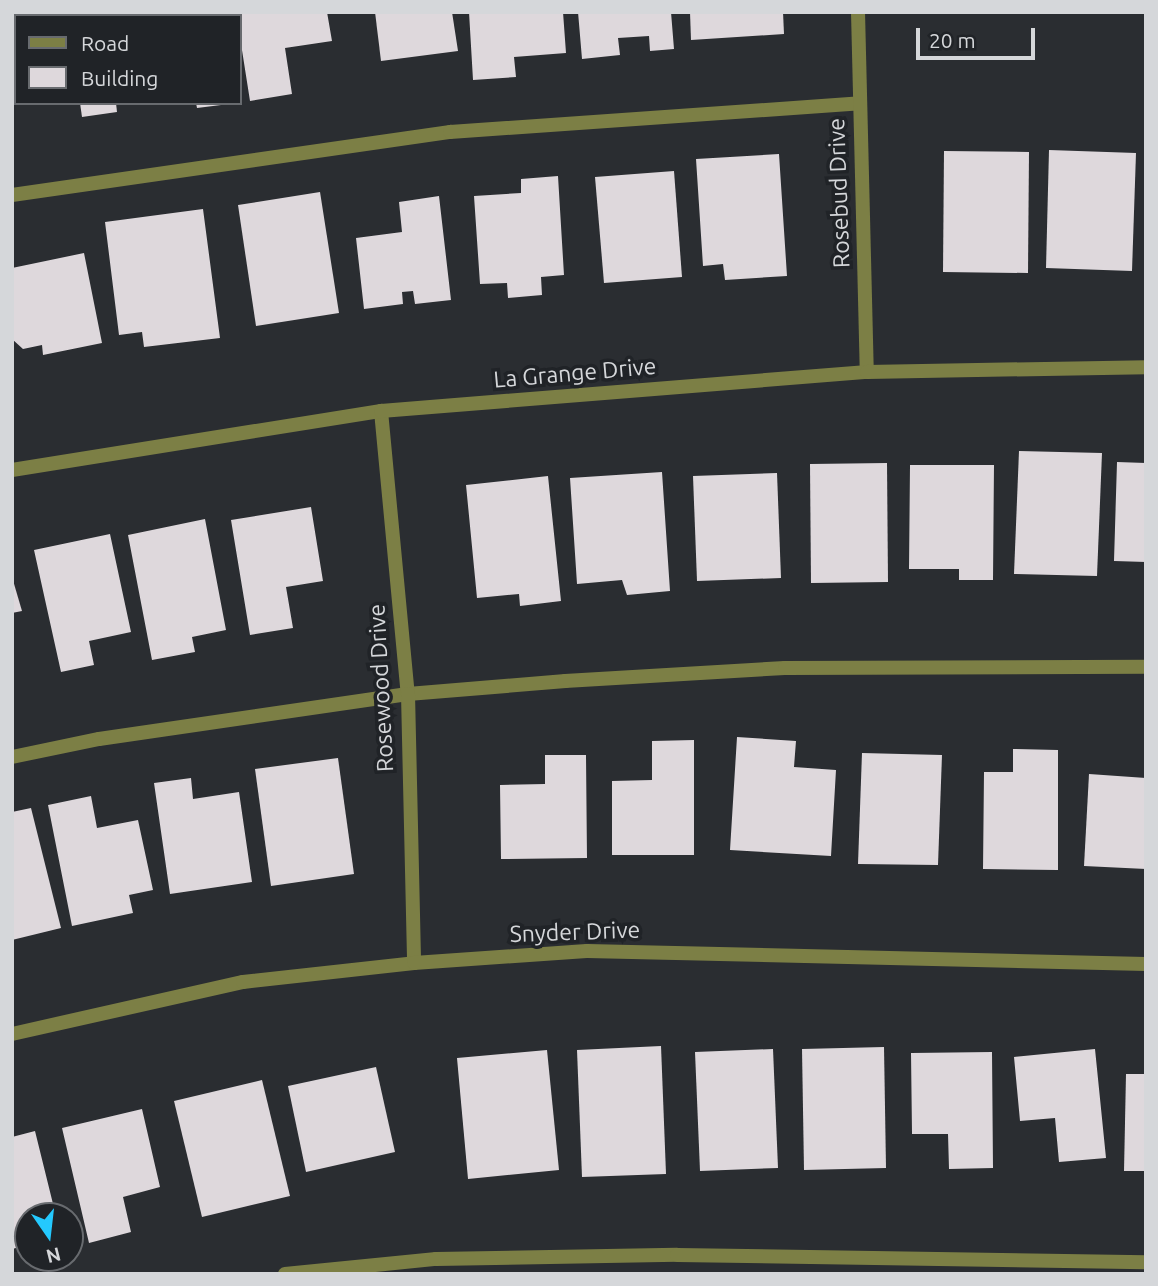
<!DOCTYPE html>
<html>
<head>
<meta charset="utf-8">
<style>
  body { margin:0 }
  #map { position:relative; width:1158px; height:1286px; overflow:hidden; background:#2a2d31; font-family:Ubuntu,sans-serif }
  div>[style] { position:absolute }
  .building>* { inset:0; background:#ded8dc }
  .lane>* { height:14px; margin:-7px; padding:0 7px; transform-origin:7px; border-radius:7px; background:#7c7f45 }
  .street>* { height:14px; margin:-7px; padding:0 7px; transform-origin:7px; border-radius:7px; background:#7c7f45 }
  span { translate:-50% -50%; white-space:nowrap; text-align:center; line-height:1.15; -webkit-text-stroke:7px #202327; paint-order:stroke }
  .street-label { font-size:23px; color:#d5d7da }
  .frame { position:absolute; inset:0; border:14px solid #d5d7da; pointer-events:none }
  .legend { position:absolute; left:14px; top:14px; width:228px; height:91px; box-sizing:border-box; background:#202327; border:2px solid #686b6f; margin:0; padding:9px 12px; list-style:none; font-size:21px; color:#d5d7da }
  .legend li { display:flex; align-items:center; gap:14px; height:35px }
  .legend b { width:35px; border:2px solid #686b6f }
  .north { position:absolute; left:14px; top:1202px; width:70px; height:70px; box-sizing:border-box; background:#202327; border:2px solid #686b6f; border-radius:50%; rotate:166deg; font-size:19px; font-weight:700; line-height:28px; text-align:center; color:#d5d7da }
  .north::after { content:''; display:block; margin:auto; width:24px; height:32px; background:#24c9fe; clip-path:polygon(50% 0,100% 100%,50% 72%,0 100%) }
  .scale { position:absolute; left:916px; top:28px; width:119px; height:32px; box-sizing:border-box; border:4px solid #d5d7da; border-top:0; padding-left:9px; font-size:21px; line-height:24px; white-space:nowrap; color:#d5d7da; -webkit-text-stroke:5px #202327; paint-order:stroke }
</style>
</head>
<body>
<div id="map">
  <div class="building">
    <i style="clip-path:polygon(43px 12px,101px 12px,102px 16px,44px 16px)"></i>
    <i style="clip-path:polygon(122px 12px,224px 12px,224px 16px,122px 16px)"></i>
    <i style="clip-path:polygon(236px 12px,327px 12px,332px 41px,285px 48px,292px 94px,250px 101px)"></i>
    <i style="clip-path:polygon(375px 12px,452px 12px,458px 51px,381px 61px)"></i>
    <i style="clip-path:polygon(469px 12px,563px 12px,566px 53px,514px 57px,516px 77px,473px 80px)"></i>
    <i style="clip-path:polygon(578px 12px,671px 12px,674px 49px,650px 51px,649px 36px,618px 38px,620px 55px,582px 59px)"></i>
    <i style="clip-path:polygon(690px 12px,783px 12px,784px 34px,691px 40px)"></i>
    <i style="clip-path:polygon(80px 103px,116px 103px,117px 112px,82px 117px)"></i>
    <i style="clip-path:polygon(196px 103px,221px 103px,221px 105px,197px 108px)"></i>
    <i style="clip-path:polygon(1049px 150px,1136px 153px,1132px 271px,1046px 268px)"></i>
    <i style="clip-path:polygon(944px 151px,1029px 152px,1028px 273px,943px 272px)"></i>
    <i style="clip-path:polygon(779px 154px,787px 276px,725px 280px,723px 264px,703px 266px,696px 159px)"></i>
    <i style="clip-path:polygon(674px 171px,682px 277px,604px 283px,595px 177px)"></i>
    <i style="clip-path:polygon(558px 176px,564px 275px,541px 277px,542px 295px,508px 298px,507px 283px,480px 284px,474px 196px,521px 193px,521px 179px)"></i>
    <i style="clip-path:polygon(320px 192px,339px 313px,256px 326px,238px 205px)"></i>
    <i style="clip-path:polygon(439px 196px,451px 300px,415px 304px,413px 291px,402px 292px,403px 304px,364px 309px,356px 238px,402px 232px,399px 202px)"></i>
    <i style="clip-path:polygon(203px 209px,220px 338px,144px 347px,142px 332px,119px 335px,105px 222px)"></i>
    <i style="clip-path:polygon(84px 253px,102px 343px,43px 355px,42px 345px,23px 349px,12px 339px,12px 268px)"></i>
    <i style="clip-path:polygon(1019px 451px,1102px 453px,1097px 576px,1014px 574px)"></i>
    <i style="clip-path:polygon(1117px 462px,1146px 463px,1146px 562px,1114px 561px)"></i>
    <i style="clip-path:polygon(887px 463px,888px 582px,811px 583px,810px 464px)"></i>
    <i style="clip-path:polygon(910px 465px,994px 465px,993px 580px,959px 580px,959px 569px,909px 569px)"></i>
    <i style="clip-path:polygon(662px 472px,670px 591px,627px 595px,622px 580px,577px 584px,570px 478px)"></i>
    <i style="clip-path:polygon(777px 473px,781px 578px,697px 581px,693px 476px)"></i>
    <i style="clip-path:polygon(548px 476px,561px 601px,520px 606px,519px 594px,477px 598px,466px 485px)"></i>
    <i style="clip-path:polygon(311px 507px,323px 581px,286px 587px,293px 628px,250px 635px,231px 520px)"></i>
    <i style="clip-path:polygon(205px 519px,226px 630px,192px 637px,195px 652px,152px 660px,128px 535px)"></i>
    <i style="clip-path:polygon(110px 534px,131px 632px,89px 641px,94px 665px,61px 672px,34px 550px)"></i>
    <i style="clip-path:polygon(12px 577px,22px 611px,12px 613px)"></i>
    <i style="clip-path:polygon(737px 737px,796px 741px,794px 767px,836px 770px,831px 856px,730px 850px)"></i>
    <i style="clip-path:polygon(694px 740px,694px 855px,612px 855px,612px 781px,652px 780px,652px 741px)"></i>
    <i style="clip-path:polygon(1013px 749px,1058px 750px,1058px 870px,983px 869px,984px 772px,1013px 772px)"></i>
    <i style="clip-path:polygon(862px 753px,942px 755px,938px 865px,858px 864px)"></i>
    <i style="clip-path:polygon(545px 755px,586px 755px,587px 858px,501px 859px,500px 785px,545px 784px)"></i>
    <i style="clip-path:polygon(338px 758px,354px 874px,271px 886px,255px 769px)"></i>
    <i style="clip-path:polygon(1089px 774px,1146px 778px,1146px 869px,1084px 866px)"></i>
    <i style="clip-path:polygon(191px 778px,193px 799px,239px 792px,252px 882px,170px 894px,154px 783px)"></i>
    <i style="clip-path:polygon(91px 796px,97px 828px,138px 820px,153px 890px,129px 895px,133px 913px,72px 926px,48px 805px)"></i>
    <i style="clip-path:polygon(31px 808px,61px 928px,12px 940px,12px 812px)"></i>
    <i style="clip-path:polygon(661px 1046px,666px 1174px,582px 1177px,577px 1050px)"></i>
    <i style="clip-path:polygon(884px 1047px,886px 1168px,804px 1170px,802px 1049px)"></i>
    <i style="clip-path:polygon(773px 1049px,778px 1168px,700px 1171px,695px 1052px)"></i>
    <i style="clip-path:polygon(1095px 1049px,1106px 1158px,1059px 1162px,1055px 1118px,1020px 1121px,1014px 1057px)"></i>
    <i style="clip-path:polygon(547px 1050px,559px 1170px,468px 1179px,457px 1058px)"></i>
    <i style="clip-path:polygon(992px 1052px,993px 1168px,949px 1169px,948px 1134px,912px 1134px,911px 1053px)"></i>
    <i style="clip-path:polygon(376px 1067px,395px 1152px,306px 1172px,288px 1086px)"></i>
    <i style="clip-path:polygon(1126px 1074px,1146px 1074px,1146px 1171px,1124px 1171px)"></i>
    <i style="clip-path:polygon(262px 1080px,290px 1196px,202px 1217px,174px 1101px)"></i>
    <i style="clip-path:polygon(142px 1109px,160px 1187px,123px 1197px,131px 1232px,89px 1243px,62px 1128px)"></i>
    <i style="clip-path:polygon(35px 1131px,56px 1216px,28px 1216px,28px 1245px,12px 1249px,12px 1137px)"></i>
  </div>
  <div class="lane">
    <i style="left:12px;top:195px;width:443px;rotate:-8.2deg"></i>
    <i style="left:450px;top:132px;width:411px;rotate:-4deg"></i>
    <i style="left:12px;top:757px;width:89px;rotate:-11.7deg"></i>
    <i style="left:99px;top:739px;width:312px;rotate:-8.3deg"></i>
    <i style="left:408px;top:694px;width:158px;rotate:-4.7deg"></i>
    <i style="left:565px;top:681px;width:220px;rotate:-3.4deg"></i>
    <i style="left:785px;top:668px;width:361px;rotate:-0.2deg"></i>
    <i style="left:285px;top:1274px;width:152px;rotate:-5.7deg"></i>
    <i style="left:436px;top:1259px;width:241px;rotate:-1deg"></i>
    <i style="left:677px;top:1255px;width:469px;rotate:0.9deg"></i>
  </div>
  <div class="street">
    <i style="left:858px;top:12px;width:360px;rotate:88.6deg"></i>
    <i style="left:381px;top:411px;width:284px;rotate:84.6deg"></i>
    <i style="left:408px;top:694px;width:269px;rotate:88.7deg"></i>
    <i style="left:12px;top:470px;width:374px;rotate:-9.1deg"></i>
    <i style="left:381px;top:411px;width:488px;rotate:-4.6deg"></i>
    <i style="left:867px;top:372px;width:279px;rotate:-1deg"></i>
    <i style="left:12px;top:1034px;width:237px;rotate:-12.7deg"></i>
    <i style="left:243px;top:982px;width:172px;rotate:-6.3deg"></i>
    <i style="left:414px;top:963px;width:173px;rotate:-4deg"></i>
    <i style="left:587px;top:951px;width:559px;rotate:1.33deg"></i>
  </div>
  <div class="street-label">
    <span style="left:839px;top:193px;rotate:-92deg">Rosebud Drive</span>
    <span style="left:575px;top:373px;rotate:-5deg">La Grange Drive</span>
    <span style="left:381px;top:688px;rotate:-93deg">Rosewood Drive</span>
    <span style="left:575px;top:932px;rotate:-2deg">Snyder Drive</span>
  </div>
  <div class="frame"></div>
  <ul class="legend">
  <li><b style="height:9px;background:#7c7f45"></b>Road</li>
  <li><b style="height:19px;background:#ded8dc"></b>Building</li>
  </ul>
  <div class="north">N</div>
  <div class="scale">20 m</div>
</div>
</body>
</html>
